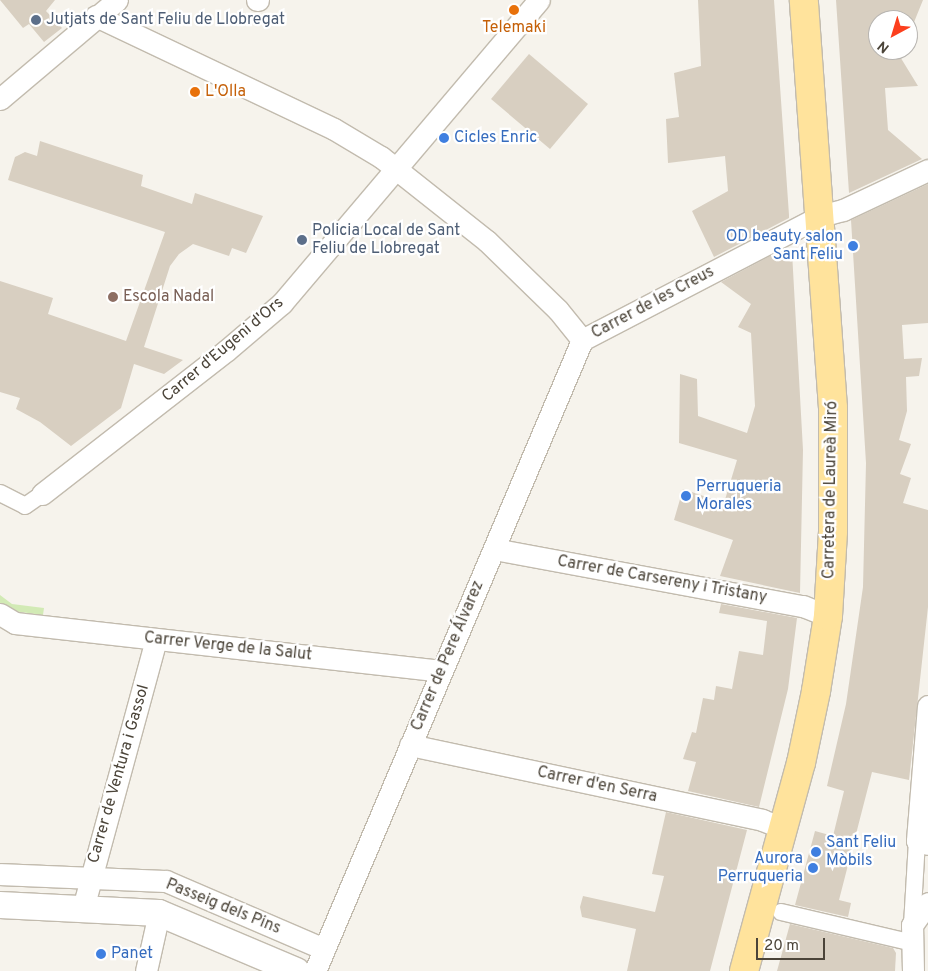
<!DOCTYPE html>
<html>
<head>
<meta charset="utf-8">
<style>
  body { margin:0 }
  #map { position:relative; width:928px; height:971px; overflow:hidden; background:#f6f3ec; font-family:Overpass,sans-serif }
  div>[style] { position:absolute }
  .green>* { inset:0; background:#d2eab5 }
  .building>* { inset:0; background:#d8cfc1 }
  .roads { filter:drop-shadow(1px 0 #c2bbae) drop-shadow(-1px 0 #c2bbae) drop-shadow(0 1px #c2bbae) drop-shadow(0 -1px #c2bbae) }
  .pedestrian>* { height:16px; margin:-8px; padding:0 8px; transform-origin:8px; border-radius:8px; background:#fff }
  .minor>* { height:21px; margin:-10.5px; padding:0 10.5px; transform-origin:10.5px; border-radius:10.5px; background:#fff }
  .tertiary>* { height:26px; margin:-13px; padding:0 13px; transform-origin:13px; border-radius:13px; background:#fff }
  .primary>* { height:28px; margin:-14px; padding:0 14px; transform-origin:14px; border-radius:14px; background:#ffe39c }
  .dots>* { width:14px; height:14px; translate:-50% -50%; box-sizing:border-box; border:2px solid #fff; border-radius:50% }
  span { translate:-50% -50%; white-space:nowrap; text-align:center; line-height:1.15; -webkit-text-stroke:4.5px #fff; paint-order:stroke }
  .service-label { font-size:16px; color:#4e5e75 }
  .left { translate:0 -50%; text-align:left }
  .food-label { font-size:16px; color:#c56008 }
  .shop-label { font-size:16px; color:#366cbe }
  .right { translate:-100% -50%; text-align:right }
  .education-label { font-size:16px; color:#785e54 }
  .street-label { font-size:16px; color:#4b4439 }
  .north { position:absolute; left:868px; top:10px; width:50px; height:50px; box-sizing:border-box; background:#fff; border:1px solid #b7b4b0; border-radius:50%; rotate:219deg; font-size:14px; font-weight:700; line-height:20px; text-align:center; color:#4b4439 }
  .north::after { content:''; display:block; margin:auto; width:18px; height:22px; background:#fc3f1d; clip-path:polygon(50% 0,100% 100%,50% 72%,0 100%) }
  .scale { position:absolute; left:756px; top:938px; width:69px; height:22px; box-sizing:border-box; border:2px solid #4b4439; border-top:0; padding-left:6px; font-size:15px; line-height:18px; white-space:nowrap; color:#4b4439; -webkit-text-stroke:4px #fff; paint-order:stroke }
</style>
</head>
<body>
<div id="map">
  <div class="green">
    <i style="clip-path:polygon(0 595px,12px 604px,44px 608px,43px 615px,13px 611px,0 604px)"></i>
  </div>
  <div class="building">
    <i style="clip-path:polygon(0 0,55px 0,46px 11px,62px 28px,44px 42px,29px 24px,23px 28px)"></i>
    <i style="clip-path:polygon(698px 0,774px 0,789px 215px,789px 218px,714px 257px,692px 211px,728px 191px,725px 156px,668px 163px,666px 119px,679px 117px,674px 73px,701px 66px)"></i>
    <i style="clip-path:polygon(836px 0,923px 0,908px 37px,908px 20px,878px 20px,878px 50px,901px 50px,899px 55px,918px 86px,885px 88px,888px 130px,922px 159px,849px 193px)"></i>
    <i style="clip-path:polygon(529px 54px,588px 104px,550px 149px,491px 99px)"></i>
    <i style="clip-path:polygon(40px 141px,143px 175px,141px 186px,192px 204px,195px 193px,263px 216px,246px 253px,232px 248px,229px 256px,193px 244px,179px 254px,170px 266px,144px 347px,183px 360px,164px 374px,134px 364px,121px 408px,71px 446px,40px 422px,16px 409px,20px 398px,0 392px,0 281px,53px 298px,48px 314px,126px 341px,165px 232px,8px 180px,15px 157px,25px 152px,37px 156px)"></i>
    <i style="clip-path:polygon(928px 184px,928px 323px,902px 325px,904px 359px,922px 358px,919px 376px,906px 377px,907px 411px,899px 440px,911px 444px,900px 474px,911px 478px,903px 503px,928px 510px,928px 607px,909px 780px,872px 772px,839px 900px,851px 903px,848px 917px,795px 905px,815px 831px,833px 836px,844px 791px,827px 786px,846px 704px,863px 587px,866px 463px,851px 220px)"></i>
    <i style="clip-path:polygon(785px 248px,792px 252px,803px 450px,800px 593px,720px 576px,733px 540px,674px 520px,683px 489px,724px 503px,737px 460px,679px 443px,680px 374px,697px 379px,698px 416px,747px 433px,755px 406px,751px 333px,738px 327px,751px 304px,721px 282px)"></i>
    <i style="clip-path:polygon(721px 604px,797px 618px,788px 689px,759px 807px,688px 791px,696px 762px,683px 759px,692px 732px,696px 733px,703px 698px,714px 700px,716px 686px,732px 689px,739px 651px,763px 655px,767px 621px,719px 613px)"></i>
    <i style="clip-path:polygon(666px 812px,747px 830px,710px 971px,627px 971px,636px 929px,582px 917px,580px 907px,583px 896px,655px 912px,664px 876px,652px 874px)"></i>
    <i style="clip-path:polygon(790px 924px,893px 948px,896px 953px,895px 971px,777px 971px)"></i>
  </div>
  <div class="roads">
    <div class="pedestrian">
      <i style="left:0;top:493px;width:28px;rotate:27deg"></i>
      <i style="left:25px;top:506px;width:21px;rotate:-35deg"></i>
      <i style="left:781px;top:912px;width:127px;rotate:13.2deg"></i>
      <i style="left:912px;top:925px;width:84px;rotate:-86.6deg"></i>
    </div>
    <div class="minor">
      <i style="left:257px;top:0;width:1px"></i>
      <i style="left:96px;top:16px;width:263px;rotate:25.4deg"></i>
      <i style="left:334px;top:129px;width:55px;rotate:30.8deg"></i>
      <i style="left:381px;top:157px;width:135px;rotate:38.4deg"></i>
      <i style="left:487px;top:241px;width:99px;rotate:44.2deg"></i>
      <i style="left:558px;top:310px;width:38px;rotate:51deg"></i>
      <i style="left:582px;top:340px;width:268px;rotate:-27.5deg"></i>
      <i style="left:820px;top:216px;width:24px;rotate:-15deg"></i>
      <i style="left:843px;top:210px;width:94px;rotate:-25.2deg"></i>
      <i style="left:0;top:99px;width:153px;rotate:-40.2deg"></i>
      <i style="left:42px;top:494px;width:234px;rotate:-37.9deg"></i>
      <i style="left:227px;top:350px;width:72px;rotate:-40.5deg"></i>
      <i style="left:282px;top:303px;width:397px;rotate:-49.7deg"></i>
      <i style="left:494px;top:549px;width:314px;rotate:10.5deg"></i>
      <i style="left:803px;top:606px;width:27px;rotate:22deg"></i>
      <i style="left:0;top:614px;width:17px;rotate:31deg"></i>
      <i style="left:15px;top:623px;width:429px;rotate:6.4deg"></i>
      <i style="left:928px;top:706px;width:135px;rotate:94.7deg"></i>
      <i style="left:917px;top:841px;width:11px;rotate:15deg"></i>
      <i style="left:410px;top:745px;width:360px;rotate:12deg"></i>
      <i style="left:762px;top:820px;width:22px;rotate:21deg"></i>
      <i style="left:0;top:874px;width:166px;rotate:2.4deg"></i>
      <i style="left:166px;top:881px;width:172px;rotate:23.3deg"></i>
      <i style="left:83px;top:908px;width:278px;rotate:-74.8deg"></i>
      <i style="left:146px;top:971px;width:59px;rotate:-77.4deg"></i>
      <i style="left:315px;top:971px;width:685px;rotate:-67.06deg"></i>
      <i style="left:913px;top:971px;width:46px;rotate:-91.2deg"></i>
      <i style="left:912px;top:925px;width:27px;rotate:-54deg"></i>
    </div>
    <div class="tertiary">
      <i style="left:0;top:905px;width:159px;rotate:2.9deg"></i>
      <i style="left:159px;top:913px;width:149px;rotate:22.9deg"></i>
    </div>
    <div class="primary">
      <i style="left:744px;top:971px;width:216px;rotate:-74.7deg"></i>
      <i style="left:801px;top:763px;width:74px;rotate:-78.2deg"></i>
      <i style="left:816px;top:691px;width:76px;rotate:-80.9deg"></i>
      <i style="left:828px;top:616px;width:85px;rotate:-86.6deg"></i>
      <i style="left:833px;top:531px;width:123px;rotate:-90deg"></i>
      <i style="left:833px;top:408px;width:409px;rotate:-94.1deg"></i>
    </div>
  </div>
  <div class="dots">
    <i style="left:514px;top:10px;background:#e8710a"></i>
    <i style="left:36px;top:20px;background:#5c6f8a"></i>
    <i style="left:195px;top:92px;background:#e8710a"></i>
    <i style="left:444px;top:138px;background:#3f7fe0"></i>
    <i style="left:302px;top:240px;background:#5c6f8a"></i>
    <i style="left:853px;top:246px;background:#3f7fe0"></i>
    <i style="left:113px;top:297px;background:#8d6e63"></i>
    <i style="left:686px;top:496px;background:#3f7fe0"></i>
    <i style="left:816px;top:852px;background:#3f7fe0"></i>
    <i style="left:813px;top:868px;background:#3f7fe0"></i>
    <i style="left:101px;top:954px;background:#3f7fe0"></i>
  </div>
  <div class="service-label">
    <span class="left" style="left:46px;top:20px">Jutjats de Sant Feliu de Llobregat</span>
    <span class="left" style="left:312px;top:240px">Policia Local de Sant<br>Feliu de Llobregat</span>
  </div>
  <div class="food-label">
    <span style="left:514px;top:28px">Telemaki</span>
    <span class="left" style="left:205px;top:92px">L'Olla</span>
  </div>
  <div class="shop-label">
    <span class="left" style="left:454px;top:138px">Cicles Enric</span>
    <span class="right" style="left:843px;top:246px">OD beauty salon<br>Sant Feliu</span>
    <span class="left" style="left:696px;top:496px">Perruqueria<br>Morales</span>
    <span class="left" style="left:826px;top:852px">Sant Feliu<br>Mòbils</span>
    <span class="right" style="left:803px;top:868px">Aurora<br>Perruqueria</span>
    <span class="left" style="left:111px;top:954px">Panet</span>
  </div>
  <div class="education-label">
    <span class="left" style="left:123px;top:297px">Escola Nadal</span>
  </div>
  <div class="street-label">
    <span style="left:653px;top:303px;rotate:-28deg">Carrer de les Creus</span>
    <span style="left:223px;top:350px;rotate:-40deg">Carrer d'Eugeni d'Ors</span>
    <span style="left:831px;top:490px;rotate:-89deg">Carretera de Laureà Miró</span>
    <span style="left:662px;top:580px;rotate:10deg">Carrer de Carsereny i Tristany</span>
    <span style="left:228px;top:647px;rotate:6deg">Carrer Verge de la Salut</span>
    <span style="left:448px;top:656px;rotate:-67deg">Carrer de Pere Álvarez</span>
    <span style="left:119px;top:774px;rotate:-74deg">Carrer de Ventura i Gassol</span>
    <span style="left:597px;top:785px;rotate:12deg">Carrer d'en Serra</span>
    <span style="left:223px;top:907px;rotate:22deg">Passeig dels Pins</span>
  </div>
  <div class="north">N</div>
  <div class="scale">20 m</div>
</div>
</body>
</html>
